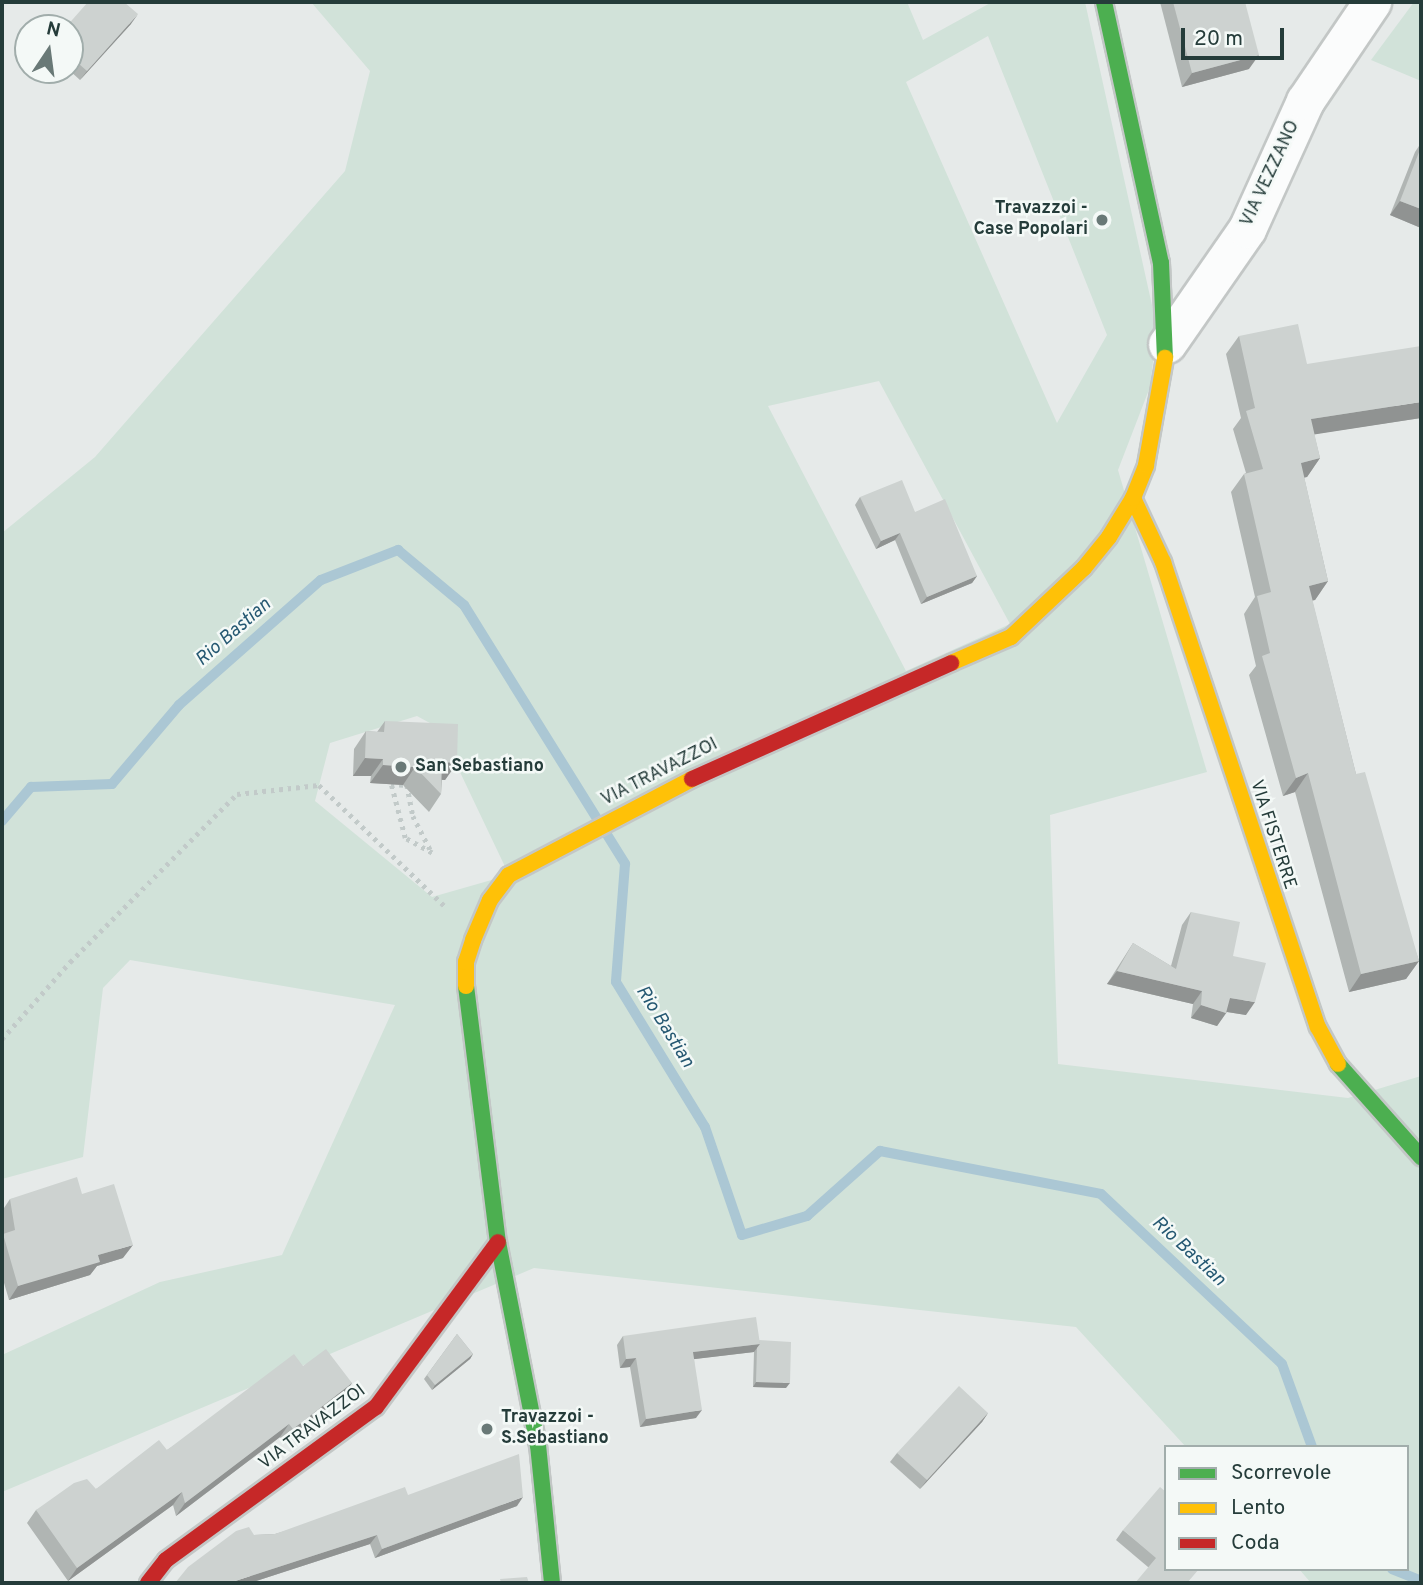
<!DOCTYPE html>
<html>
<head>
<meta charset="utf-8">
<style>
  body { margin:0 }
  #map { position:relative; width:1423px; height:1585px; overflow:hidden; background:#e6eae9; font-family:Overpass,sans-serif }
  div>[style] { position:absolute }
  .green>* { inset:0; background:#d1e2d9 }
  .stream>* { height:10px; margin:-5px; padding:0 5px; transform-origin:5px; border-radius:5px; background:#abc7d4 }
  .path>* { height:4.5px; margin-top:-2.25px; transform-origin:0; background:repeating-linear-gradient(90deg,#c2cac9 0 3.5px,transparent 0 8.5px) }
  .roads { filter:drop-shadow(2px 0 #c3c7c6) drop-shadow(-2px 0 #c3c7c6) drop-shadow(0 2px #c3c7c6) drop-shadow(0 -2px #c3c7c6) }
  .street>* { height:37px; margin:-18.5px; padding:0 18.5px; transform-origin:18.5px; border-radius:18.5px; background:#fbfcfc }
  .fast>* { height:16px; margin:-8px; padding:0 8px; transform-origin:8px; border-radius:8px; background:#4caf50 }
  .slow>* { height:16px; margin:-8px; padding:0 8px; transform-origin:8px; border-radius:8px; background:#ffc107 }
  .jam>* { height:16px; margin:-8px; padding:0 8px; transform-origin:8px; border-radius:8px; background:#c62828 }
  .wall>* { inset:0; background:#b0b5b3 }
  .shaded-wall>* { inset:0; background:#909392 }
  .building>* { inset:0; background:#cdd2d0 }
  .dots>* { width:19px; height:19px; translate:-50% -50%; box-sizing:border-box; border:4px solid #f4f9f7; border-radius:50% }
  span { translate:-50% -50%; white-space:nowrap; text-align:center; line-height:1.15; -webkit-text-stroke:5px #f4f9f7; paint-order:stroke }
  .street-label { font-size:18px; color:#253c3a }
  .poi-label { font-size:18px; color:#253c3a; font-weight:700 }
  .right { translate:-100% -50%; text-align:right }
  .left { translate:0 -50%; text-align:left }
  .water-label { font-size:19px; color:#255872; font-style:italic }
  .frame { position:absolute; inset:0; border:4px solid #253c3a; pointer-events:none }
  .legend { position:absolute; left:1164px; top:1445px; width:245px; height:126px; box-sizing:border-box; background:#f4f9f7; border:2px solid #a1adab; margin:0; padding:9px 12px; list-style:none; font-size:21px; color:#253c3a }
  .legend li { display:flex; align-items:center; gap:14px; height:35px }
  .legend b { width:35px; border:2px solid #a1adab }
  .north { position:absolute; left:14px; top:14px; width:70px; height:70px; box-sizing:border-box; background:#f4f9f7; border:2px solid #a1adab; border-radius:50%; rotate:13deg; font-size:19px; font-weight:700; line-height:28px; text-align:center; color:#253c3a }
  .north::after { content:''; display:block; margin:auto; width:24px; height:32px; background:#697977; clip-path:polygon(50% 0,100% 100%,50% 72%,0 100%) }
  .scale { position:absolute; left:1181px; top:28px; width:103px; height:32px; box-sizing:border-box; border:4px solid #253c3a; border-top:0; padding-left:9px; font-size:21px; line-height:24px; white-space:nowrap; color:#253c3a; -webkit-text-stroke:5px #f4f9f7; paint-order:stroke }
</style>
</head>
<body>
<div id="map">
  <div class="green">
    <i style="clip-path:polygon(evenodd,311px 2px,907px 2px,923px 40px,992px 2px,1085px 2px,1157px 328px,1150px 387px,1118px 470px,1207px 772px,1050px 815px,1058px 1064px,1348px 1098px,1421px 1076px,1421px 1583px,1311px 1583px,1299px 1569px,1407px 1569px,1407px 1447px,1186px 1447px,1076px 1327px,534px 1268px,2px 1492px,2px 1355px,160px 1282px,282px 1255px,395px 1005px,130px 960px,103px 988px,83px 1157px,2px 1179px,2px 533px,95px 457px,345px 171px,370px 71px,311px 2px,988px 36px,1107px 335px,1057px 423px,906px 82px,988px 36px,311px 2px,879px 381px,1010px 624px,906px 671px,768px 406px,879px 381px,311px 2px,417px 716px,439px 728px,509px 875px,432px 897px,315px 801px,330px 743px,417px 716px)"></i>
    <i style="clip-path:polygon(1414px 2px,1421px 2px,1421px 81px,1371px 60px)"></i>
  </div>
  <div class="stream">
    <i style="left:2px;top:821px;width:45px;rotate:-49.5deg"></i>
    <i style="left:31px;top:787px;width:81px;rotate:-2.1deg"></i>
    <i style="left:112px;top:784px;width:104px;rotate:-49.7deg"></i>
    <i style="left:179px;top:705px;width:189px;rotate:-41.4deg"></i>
    <i style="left:321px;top:580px;width:83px;rotate:-21.3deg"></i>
    <i style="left:398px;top:550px;width:86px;rotate:39.8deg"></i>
    <i style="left:464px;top:605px;width:305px;rotate:58.1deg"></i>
    <i style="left:625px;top:864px;width:118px;rotate:94.4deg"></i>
    <i style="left:616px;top:982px;width:170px;rotate:58.5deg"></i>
    <i style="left:705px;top:1127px;width:114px;rotate:71.1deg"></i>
    <i style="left:742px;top:1235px;width:68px;rotate:-16.3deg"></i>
    <i style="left:807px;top:1216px;width:98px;rotate:-41.7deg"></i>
    <i style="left:880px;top:1151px;width:225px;rotate:11deg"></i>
    <i style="left:1101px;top:1194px;width:248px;rotate:43.2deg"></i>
    <i style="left:1282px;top:1364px;width:88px;rotate:70.1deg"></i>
    <i style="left:1392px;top:1569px;width:31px;rotate:22deg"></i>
  </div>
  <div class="path">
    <i style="left:391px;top:784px;width:16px;rotate:4deg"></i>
    <i style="left:407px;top:785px;width:32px;rotate:79deg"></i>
    <i style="left:413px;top:816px;width:42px;rotate:62.8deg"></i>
    <i style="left:432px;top:853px;width:31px;rotate:-151deg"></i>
    <i style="left:405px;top:838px;width:56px;rotate:-104.5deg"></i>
    <i style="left:2px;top:1039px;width:103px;rotate:-48.6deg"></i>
    <i style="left:70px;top:962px;width:237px;rotate:-45.2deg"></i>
    <i style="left:237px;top:794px;width:82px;rotate:-6.3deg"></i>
    <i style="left:319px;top:785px;width:178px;rotate:43.9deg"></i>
  </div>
  <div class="roads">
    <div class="street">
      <i style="left:1167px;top:344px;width:140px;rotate:-55.2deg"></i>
      <i style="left:1247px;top:229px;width:141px;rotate:-65.6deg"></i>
      <i style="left:1305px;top:101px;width:120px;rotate:-55.9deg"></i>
    </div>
    <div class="fast">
      <i style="left:1104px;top:2px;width:267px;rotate:77.7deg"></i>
      <i style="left:1161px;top:263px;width:95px;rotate:87.6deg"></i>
      <i style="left:466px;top:986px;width:258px;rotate:82.9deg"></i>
      <i style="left:498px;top:1242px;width:207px;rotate:78.9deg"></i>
      <i style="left:538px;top:1445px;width:139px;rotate:84.2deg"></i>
      <i style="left:1338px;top:1064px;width:125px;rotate:48.3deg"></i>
    </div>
    <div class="slow">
      <i style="left:1133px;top:498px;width:71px;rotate:64.9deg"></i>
      <i style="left:1163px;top:562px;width:490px;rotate:71.6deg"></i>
      <i style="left:1318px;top:1027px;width:42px;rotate:61.6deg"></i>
      <i style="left:951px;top:663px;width:65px;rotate:-23.4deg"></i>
      <i style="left:1011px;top:637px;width:100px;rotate:-43.4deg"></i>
      <i style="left:1084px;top:568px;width:40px;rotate:-51deg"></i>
      <i style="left:1109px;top:537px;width:46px;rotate:-58.4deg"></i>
      <i style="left:1133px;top:498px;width:35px;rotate:-68deg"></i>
      <i style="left:1146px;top:465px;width:109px;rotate:-79.9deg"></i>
      <i style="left:466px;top:986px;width:24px;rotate:-90deg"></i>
      <i style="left:466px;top:962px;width:23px;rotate:-72deg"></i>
      <i style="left:473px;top:940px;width:43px;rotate:-67deg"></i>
      <i style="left:490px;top:900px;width:31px;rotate:-53deg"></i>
      <i style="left:509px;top:875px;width:207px;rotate:-27.7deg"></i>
    </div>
    <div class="jam">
      <i style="left:692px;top:779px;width:284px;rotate:-24.1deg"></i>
      <i style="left:148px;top:1583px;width:29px;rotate:-52deg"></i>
      <i style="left:166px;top:1560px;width:260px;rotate:-36.1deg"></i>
      <i style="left:376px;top:1407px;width:205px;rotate:-53.5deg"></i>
    </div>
  </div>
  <div class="wall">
    <i style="clip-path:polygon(1160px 2px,1245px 2px,1249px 69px,1182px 87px)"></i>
    <i style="clip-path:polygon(131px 24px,80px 80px,69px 70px,70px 70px,70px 28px)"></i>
    <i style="clip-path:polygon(1421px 143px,1421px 228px,1390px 215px,1415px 152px)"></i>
    <i style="clip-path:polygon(1239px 336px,1307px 364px,1421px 418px,1314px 434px,1320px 458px,1307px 477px,1304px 477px,1328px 581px,1315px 600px,1312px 600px,1356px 774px,1419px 961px,1406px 979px,1349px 992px,1295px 792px,1283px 796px,1249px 675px,1256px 666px,1244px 614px,1255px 597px,1231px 492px,1244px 474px,1246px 473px,1233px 429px,1241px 418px,1226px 354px)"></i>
    <i style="clip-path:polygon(860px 497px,915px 512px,977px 576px,972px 583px,921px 604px,895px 540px,876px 549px,855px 505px)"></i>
    <i style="clip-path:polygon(385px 721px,457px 763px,445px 780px,442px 780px,441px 794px,429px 812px,403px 785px,370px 783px,371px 776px,353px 776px,354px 749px,366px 731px,377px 732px)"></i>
    <i style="clip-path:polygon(1191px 912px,1233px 956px,1246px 1015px,1227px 1012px,1217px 1026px,1191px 1018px,1193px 1004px,1107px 984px,1133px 943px,1171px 966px,1182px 925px)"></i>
    <i style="clip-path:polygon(82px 1194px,123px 1258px,97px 1266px,90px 1275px,9px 1300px,2px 1276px,2px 1235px,4px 1233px,2px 1211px,10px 1199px)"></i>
    <i style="clip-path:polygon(457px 1334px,473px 1354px,470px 1359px,432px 1390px,424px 1379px)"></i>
    <i style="clip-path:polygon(623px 1336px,759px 1340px,786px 1388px,753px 1387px,754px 1352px,694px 1359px,696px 1418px,640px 1427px,630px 1367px,620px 1368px,617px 1345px)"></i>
    <i style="clip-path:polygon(303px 1366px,352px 1383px,343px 1396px,283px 1442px,280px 1437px,176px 1516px,173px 1505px,68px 1581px,27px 1523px,36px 1510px,96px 1489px,167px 1450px)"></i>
    <i style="clip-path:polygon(988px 1413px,982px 1422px,920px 1489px,890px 1462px,897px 1453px)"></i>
    <i style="clip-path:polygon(408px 1495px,517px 1506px,375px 1558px,370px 1544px,250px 1583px,254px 1535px,275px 1534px)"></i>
    <i style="clip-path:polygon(1123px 1530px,1189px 1583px,1148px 1567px,1116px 1540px)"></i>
  </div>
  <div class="shaded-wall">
    <i style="clip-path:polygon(138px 14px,131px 24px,80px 80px,87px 71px)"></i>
    <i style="clip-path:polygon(1259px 55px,1249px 69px,1182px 87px,1192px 73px)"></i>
    <i style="clip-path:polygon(1400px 201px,1421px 209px,1421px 228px,1390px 215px)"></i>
    <i style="clip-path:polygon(1421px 402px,1421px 418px,1298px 437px,1311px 419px)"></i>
    <i style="clip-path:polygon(1320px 458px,1307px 477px,1288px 482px,1301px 463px)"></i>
    <i style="clip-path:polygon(900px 533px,895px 540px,876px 549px,881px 541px)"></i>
    <i style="clip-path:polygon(977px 576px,972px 583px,921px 604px,927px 597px)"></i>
    <i style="clip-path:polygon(1328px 581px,1315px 600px,1296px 605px,1309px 586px)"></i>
    <i style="clip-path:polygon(365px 758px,383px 759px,371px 776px,353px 776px)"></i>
    <i style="clip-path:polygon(442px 762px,457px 763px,445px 780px,430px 779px)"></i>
    <i style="clip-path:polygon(383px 765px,415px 767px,403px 785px,370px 783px)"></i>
    <i style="clip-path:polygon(1308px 773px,1295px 792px,1283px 796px,1296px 778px)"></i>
    <i style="clip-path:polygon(1419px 961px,1406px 979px,1349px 992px,1361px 974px)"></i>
    <i style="clip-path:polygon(1117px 971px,1202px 991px,1193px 1004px,1107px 984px)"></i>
    <i style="clip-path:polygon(1230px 998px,1255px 1002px,1246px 1015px,1221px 1011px)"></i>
    <i style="clip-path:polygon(1201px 1005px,1226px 1013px,1217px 1026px,1191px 1018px)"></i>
    <i style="clip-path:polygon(133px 1245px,123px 1258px,97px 1266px,90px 1275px,9px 1300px,18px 1286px,98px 1255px)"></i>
    <i style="clip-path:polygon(760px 1344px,754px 1352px,687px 1360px,693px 1352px)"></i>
    <i style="clip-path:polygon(473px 1354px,470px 1359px,432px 1390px,435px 1385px)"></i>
    <i style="clip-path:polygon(636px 1358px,630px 1367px,620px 1368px,626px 1359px)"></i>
    <i style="clip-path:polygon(756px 1382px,790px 1383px,786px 1388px,753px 1387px)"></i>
    <i style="clip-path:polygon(352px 1383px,343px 1396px,283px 1442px,293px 1429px)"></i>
    <i style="clip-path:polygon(702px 1410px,696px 1418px,640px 1427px,646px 1419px)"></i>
    <i style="clip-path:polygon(988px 1413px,982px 1422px,920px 1489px,927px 1480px)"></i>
    <i style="clip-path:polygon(289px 1424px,280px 1437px,176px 1516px,185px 1503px)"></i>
    <i style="clip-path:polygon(182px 1492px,173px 1505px,68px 1581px,77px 1568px)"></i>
    <i style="clip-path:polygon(523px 1497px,517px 1506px,375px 1558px,382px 1549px)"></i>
    <i style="clip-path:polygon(377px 1535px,370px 1544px,250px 1583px,229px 1583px)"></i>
  </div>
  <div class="building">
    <i style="clip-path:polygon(88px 2px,124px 2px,138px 14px,87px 71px,70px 56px,70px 28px,65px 28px)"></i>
    <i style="clip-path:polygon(1173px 2px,1245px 2px,1259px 55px,1192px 73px)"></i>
    <i style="clip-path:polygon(1421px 147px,1421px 209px,1400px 201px)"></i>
    <i style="clip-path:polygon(1298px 324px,1307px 364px,1421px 346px,1421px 402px,1311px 419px,1320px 458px,1301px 463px,1328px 581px,1309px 586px,1356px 774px,1365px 772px,1419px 961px,1361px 974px,1308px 773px,1296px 778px,1262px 656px,1270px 653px,1257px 596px,1271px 592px,1244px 474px,1263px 469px,1246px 411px,1255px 408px,1239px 336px)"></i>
    <i style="clip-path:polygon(902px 480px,915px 512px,945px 499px,977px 576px,927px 597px,900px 533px,881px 541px,860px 497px)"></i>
    <i style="clip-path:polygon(385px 721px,458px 724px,457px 763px,442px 762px,441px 794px,415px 767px,383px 765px,383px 759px,365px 758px,366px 731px,384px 732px)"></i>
    <i style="clip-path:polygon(1191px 912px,1240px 922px,1233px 956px,1266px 963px,1255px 1002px,1230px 998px,1226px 1013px,1201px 1005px,1202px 991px,1117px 971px,1133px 943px,1176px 969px)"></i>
    <i style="clip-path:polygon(77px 1177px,82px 1194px,114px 1184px,133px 1245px,98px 1255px,100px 1262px,18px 1286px,3px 1234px,15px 1230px,10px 1199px)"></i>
    <i style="clip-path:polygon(756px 1317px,760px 1344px,693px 1352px,702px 1410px,646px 1419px,636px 1358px,626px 1359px,623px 1336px)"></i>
    <i style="clip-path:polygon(457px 1334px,473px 1354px,435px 1385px,427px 1375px)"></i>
    <i style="clip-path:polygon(759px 1340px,791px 1342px,790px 1383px,756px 1382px,757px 1348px,760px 1344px)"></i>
    <i style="clip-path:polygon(326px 1349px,352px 1383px,293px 1429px,289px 1424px,185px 1503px,182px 1492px,77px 1568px,36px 1510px,74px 1483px,87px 1479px,96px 1489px,159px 1440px,167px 1450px,294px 1354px,303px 1366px)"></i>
    <i style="clip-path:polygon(959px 1386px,988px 1413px,927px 1480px,897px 1453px)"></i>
    <i style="clip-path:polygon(519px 1454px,523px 1497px,382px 1549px,377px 1535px,229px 1583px,175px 1583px,188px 1567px,236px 1531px,249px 1527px,254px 1535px,275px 1534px,405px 1487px,408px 1495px)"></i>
    <i style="clip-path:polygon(1160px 1487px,1166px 1492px,1166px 1569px,1199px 1569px,1187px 1583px,1135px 1583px,1156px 1558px,1123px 1530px)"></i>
    <i style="clip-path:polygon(527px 1577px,529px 1583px,498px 1583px,501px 1583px,500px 1579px)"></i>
  </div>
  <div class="dots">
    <i style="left:1102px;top:220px;background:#697977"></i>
    <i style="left:401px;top:767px;background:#697977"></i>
    <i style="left:487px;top:1429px;background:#697977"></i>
  </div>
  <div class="street-label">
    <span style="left:1271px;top:174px;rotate:-65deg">VIA VEZZANO</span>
    <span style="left:660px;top:773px;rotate:-27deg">VIA TRAVAZZOI</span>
    <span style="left:1272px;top:835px;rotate:72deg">VIA FISTERRE</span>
    <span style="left:313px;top:1428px;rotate:-37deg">VIA TRAVAZZOI</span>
  </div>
  <div class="poi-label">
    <span class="right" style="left:1088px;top:220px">Travazzoi -<br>Case Popolari</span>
    <span class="left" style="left:415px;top:767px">San Sebastiano</span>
    <span class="left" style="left:501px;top:1429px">Travazzoi -<br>S.Sebastiano</span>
  </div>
  <div class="water-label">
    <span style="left:234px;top:633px;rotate:-41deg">Rio Bastian</span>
    <span style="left:664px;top:1027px;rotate:58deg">Rio Bastian</span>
    <span style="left:1188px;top:1252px;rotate:43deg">Rio Bastian</span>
  </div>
  <div class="frame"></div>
  <ul class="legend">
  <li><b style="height:9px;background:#4caf50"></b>Scorrevole</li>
  <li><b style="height:9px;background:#ffc107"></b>Lento</li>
  <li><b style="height:9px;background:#c62828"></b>Coda</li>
  </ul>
  <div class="north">N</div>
  <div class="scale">20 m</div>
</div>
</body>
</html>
